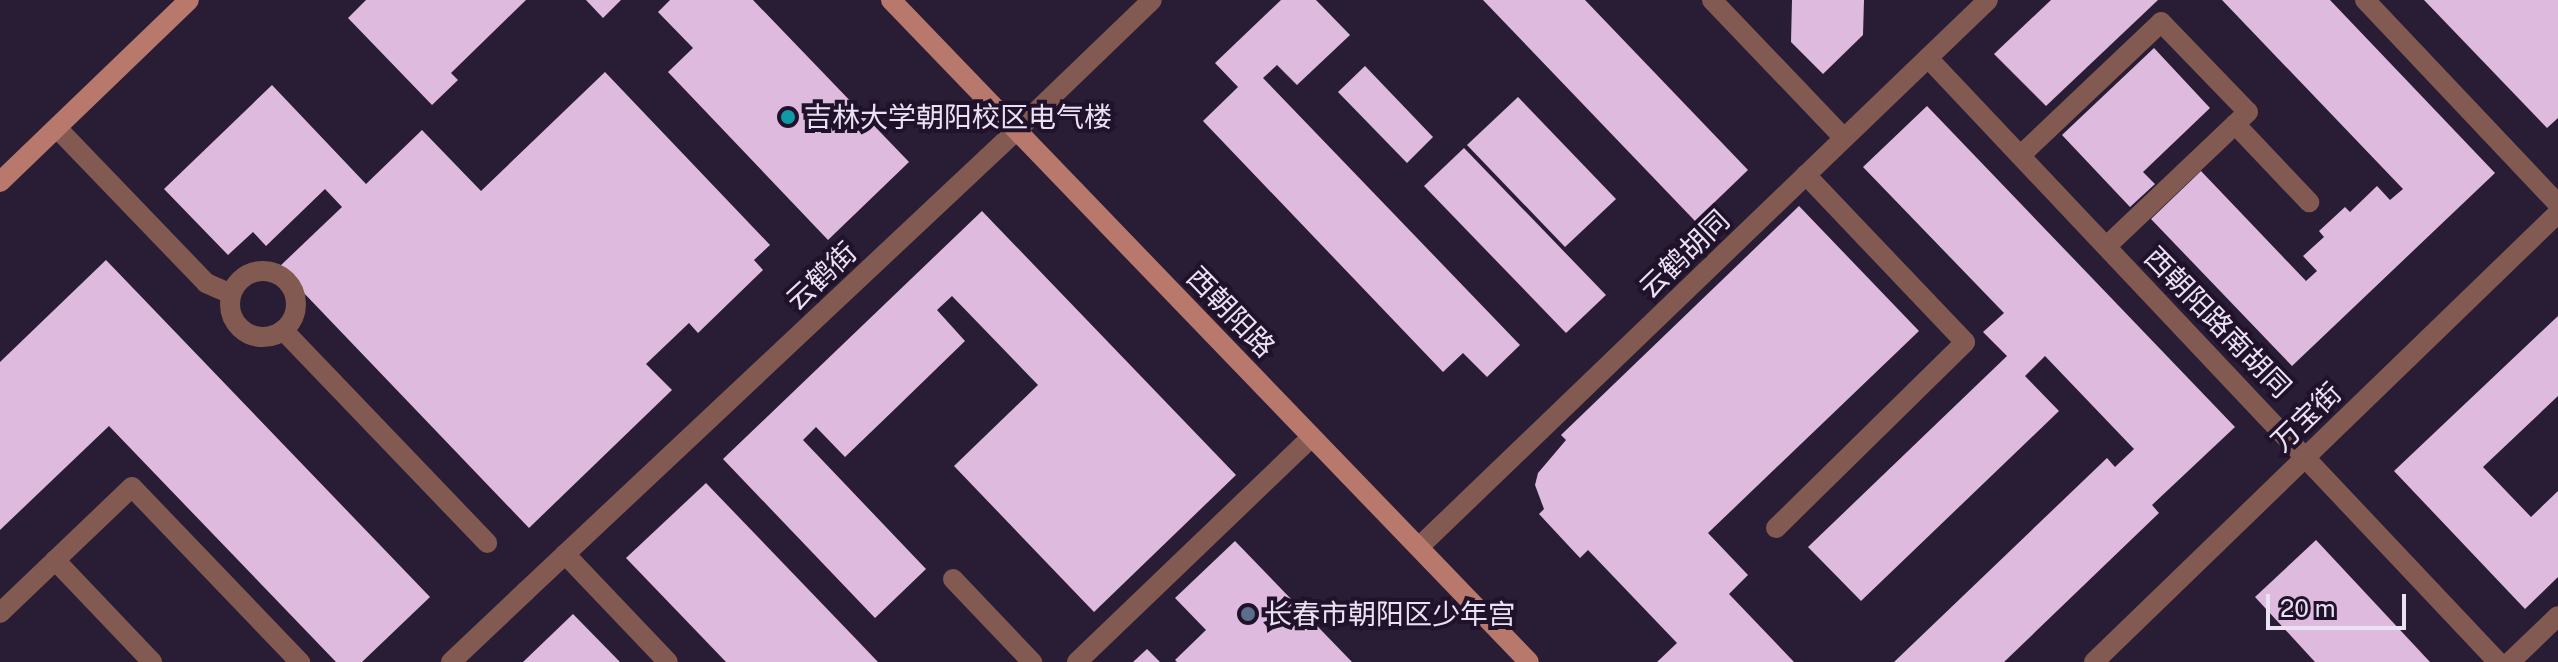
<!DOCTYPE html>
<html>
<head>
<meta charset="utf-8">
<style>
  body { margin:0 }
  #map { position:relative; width:2558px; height:662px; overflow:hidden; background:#291c35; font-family:"Public Sans","Noto Sans SC",sans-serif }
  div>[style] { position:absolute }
  .building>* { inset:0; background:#dfbadf }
  .service>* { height:20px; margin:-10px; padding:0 10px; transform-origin:10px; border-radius:10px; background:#835a52 }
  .service>.ring { margin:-10px; padding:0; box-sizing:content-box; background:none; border:20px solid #835a52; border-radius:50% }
  .minor>* { height:20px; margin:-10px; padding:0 10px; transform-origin:10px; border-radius:10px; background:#835a52 }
  .tertiary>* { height:20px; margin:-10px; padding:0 10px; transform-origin:10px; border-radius:10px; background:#835a52 }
  .secondary>* { height:20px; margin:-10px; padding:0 10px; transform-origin:10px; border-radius:10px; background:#b9786c }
  .dots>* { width:22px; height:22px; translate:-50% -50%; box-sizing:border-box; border:4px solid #20122b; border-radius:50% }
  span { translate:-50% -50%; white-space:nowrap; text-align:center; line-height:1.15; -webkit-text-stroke:8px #20122b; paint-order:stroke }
  .poi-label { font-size:28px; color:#eae1f2 }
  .left { translate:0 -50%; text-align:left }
  .street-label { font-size:28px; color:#eae1f2 }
  .scale { position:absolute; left:2266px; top:594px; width:140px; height:36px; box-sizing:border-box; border:4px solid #eae1f2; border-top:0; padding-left:10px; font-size:24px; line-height:28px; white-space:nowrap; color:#eae1f2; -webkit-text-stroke:6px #20122b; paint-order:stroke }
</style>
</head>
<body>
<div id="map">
  <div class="building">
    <i style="clip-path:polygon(366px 0,526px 0,451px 73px,458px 80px,432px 105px,348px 18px)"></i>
    <i style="clip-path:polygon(586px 0,621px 0,603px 18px)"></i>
    <i style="clip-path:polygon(670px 0,753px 0,909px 162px,828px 240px,668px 72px,693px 48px,658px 12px)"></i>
    <i style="clip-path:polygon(1281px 0,1316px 0,1350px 35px,1297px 85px,1277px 65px,1263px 78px,1520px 345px,1487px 377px,1463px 353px,1443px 372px,1203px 121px,1238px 87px,1215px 63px)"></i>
    <i style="clip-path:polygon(1483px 0,1585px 0,1748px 170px,1695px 221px)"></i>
    <i style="clip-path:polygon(1792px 0,1864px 0,1863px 35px,1823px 74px,1791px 42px)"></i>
    <i style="clip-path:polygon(2051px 0,2158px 0,2046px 106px,1994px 54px)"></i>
    <i style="clip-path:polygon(2222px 0,2330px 0,2495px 173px,2292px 366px,2151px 219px,2201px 171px,2306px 281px,2317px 271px,2303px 256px,2324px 237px,2319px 231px,2345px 207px,2350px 212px,2377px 186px,2390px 200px,2403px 189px)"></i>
    <i style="clip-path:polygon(2424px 0,2558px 0,2558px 118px,2547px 128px)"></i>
    <i style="clip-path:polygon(2154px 48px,2210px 108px,2143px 172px,2155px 184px,2130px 207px,2062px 135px)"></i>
    <i style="clip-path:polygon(1365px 66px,1433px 137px,1407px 163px,1338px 92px)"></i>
    <i style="clip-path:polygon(605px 72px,770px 245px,754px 260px,763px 270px,698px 333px,689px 323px,646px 364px,672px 390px,529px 528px,279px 267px,342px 207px,325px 189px,266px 246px,253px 232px,228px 255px,164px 189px,272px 85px,366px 184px,422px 130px,481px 191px)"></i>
    <i style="clip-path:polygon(1518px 97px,1616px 199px,1565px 247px,1467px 145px)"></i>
    <i style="clip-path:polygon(1927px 106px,2235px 427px,2152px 505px,2159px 513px,2004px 662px,1894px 662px,2107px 458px,2115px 467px,2134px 449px,2045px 356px,2025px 376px,2059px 411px,1861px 601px,1808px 547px,2007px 356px,1983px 332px,2004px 313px,1863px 167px)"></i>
    <i style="clip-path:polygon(1464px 148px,1606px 295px,1566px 333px,1424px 186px)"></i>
    <i style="clip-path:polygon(1799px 206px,1919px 331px,1708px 533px,1748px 575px,1729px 594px,1794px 662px,1657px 662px,1677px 643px,1588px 550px,1580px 558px,1539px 514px,1544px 509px,1535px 485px,1538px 473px,1566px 440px,1561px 435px)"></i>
    <i style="clip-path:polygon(982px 211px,1236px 475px,1094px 612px,954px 466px,1038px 385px,952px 296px,937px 310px,965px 341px,897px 407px,845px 457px,816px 427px,803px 440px,926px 569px,875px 618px,723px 459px)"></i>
    <i style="clip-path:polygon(106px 260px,430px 597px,362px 662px,336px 662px,109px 426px,0 530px,0 362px)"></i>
    <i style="clip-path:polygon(2558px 316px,2558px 396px,2483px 467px,2531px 517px,2558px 491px,2558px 577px,2525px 609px,2394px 471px)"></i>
    <i style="clip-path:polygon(706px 483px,856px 639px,878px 662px,726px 662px,626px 558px)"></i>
    <i style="clip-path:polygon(2316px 540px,2430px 662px,2315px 662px,2255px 597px)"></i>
    <i style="clip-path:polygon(1235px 541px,1352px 662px,1177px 662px,1175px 660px,1206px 630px,1175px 598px)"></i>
    <i style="clip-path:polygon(573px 614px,620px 662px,523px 662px)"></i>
    <i style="clip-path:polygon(1147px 649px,1160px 662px,1133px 662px)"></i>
  </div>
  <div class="service">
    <i style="left:1712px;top:0;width:191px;rotate:46.3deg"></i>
    <i style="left:2365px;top:0;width:281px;rotate:46.6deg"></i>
    <i style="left:2235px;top:124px;width:108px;rotate:46.5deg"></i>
    <i style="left:57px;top:128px;width:215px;rotate:46.1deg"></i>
    <i style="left:206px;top:283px;width:27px;rotate:24deg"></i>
    <i style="left:2021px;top:155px;width:193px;rotate:-43.5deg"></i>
    <i style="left:2161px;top:22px;width:125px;rotate:46deg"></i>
    <i style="left:2248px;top:112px;width:195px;rotate:136.5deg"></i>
    <i class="ring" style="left:230px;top:271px;width:46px;height:46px"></i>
    <i style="left:283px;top:330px;width:295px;rotate:46.2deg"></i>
    <i style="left:1776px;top:528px;width:265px;rotate:-44.5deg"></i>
    <i style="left:1965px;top:342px;width:231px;rotate:-133.6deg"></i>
    <i style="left:565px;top:554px;width:149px;rotate:46.4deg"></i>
    <i style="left:55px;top:560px;width:141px;rotate:46.4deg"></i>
    <i style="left:953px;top:579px;width:115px;rotate:46.4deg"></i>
    <i style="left:0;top:613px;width:182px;rotate:-43.7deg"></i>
    <i style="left:132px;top:487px;width:243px;rotate:46.2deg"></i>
    <i style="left:451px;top:662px;width:103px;rotate:-43.4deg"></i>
    <i style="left:1077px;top:662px;width:325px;rotate:-43.8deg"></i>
    <i style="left:2510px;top:662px;width:66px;rotate:-43.8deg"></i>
  </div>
  <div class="minor">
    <i style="left:1928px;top:58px;width:830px;rotate:46.66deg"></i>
    <i style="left:1419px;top:547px;width:789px;rotate:-43.87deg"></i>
    <i style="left:526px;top:591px;width:673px;rotate:-43.2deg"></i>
  </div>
  <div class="tertiary">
    <i style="left:1017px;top:130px;width:187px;rotate:-43.9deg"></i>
    <i style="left:2094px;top:662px;width:646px;rotate:-44.06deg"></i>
  </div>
  <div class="secondary">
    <i style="left:891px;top:0;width:919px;rotate:46.06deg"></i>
    <i style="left:0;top:182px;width:262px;rotate:-43.9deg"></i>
  </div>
  <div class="dots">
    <i style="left:788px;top:117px;background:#0f9aa8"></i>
    <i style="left:1248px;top:614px;background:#5c6f8a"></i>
  </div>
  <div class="poi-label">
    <span class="left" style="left:804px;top:117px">吉林大学朝阳校区电气楼</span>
    <span class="left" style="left:1264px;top:614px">长春市朝阳区少年宫</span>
  </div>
  <div class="street-label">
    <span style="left:1684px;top:254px;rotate:-44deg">云鹤胡同</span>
    <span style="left:821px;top:276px;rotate:-43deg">云鹤街</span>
    <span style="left:1231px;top:312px;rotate:46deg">西朝阳路</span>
    <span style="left:2218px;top:322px;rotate:46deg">西朝阳路南胡同</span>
    <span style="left:2306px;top:417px;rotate:-44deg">万宝街</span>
  </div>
  <div class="scale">20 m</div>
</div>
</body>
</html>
